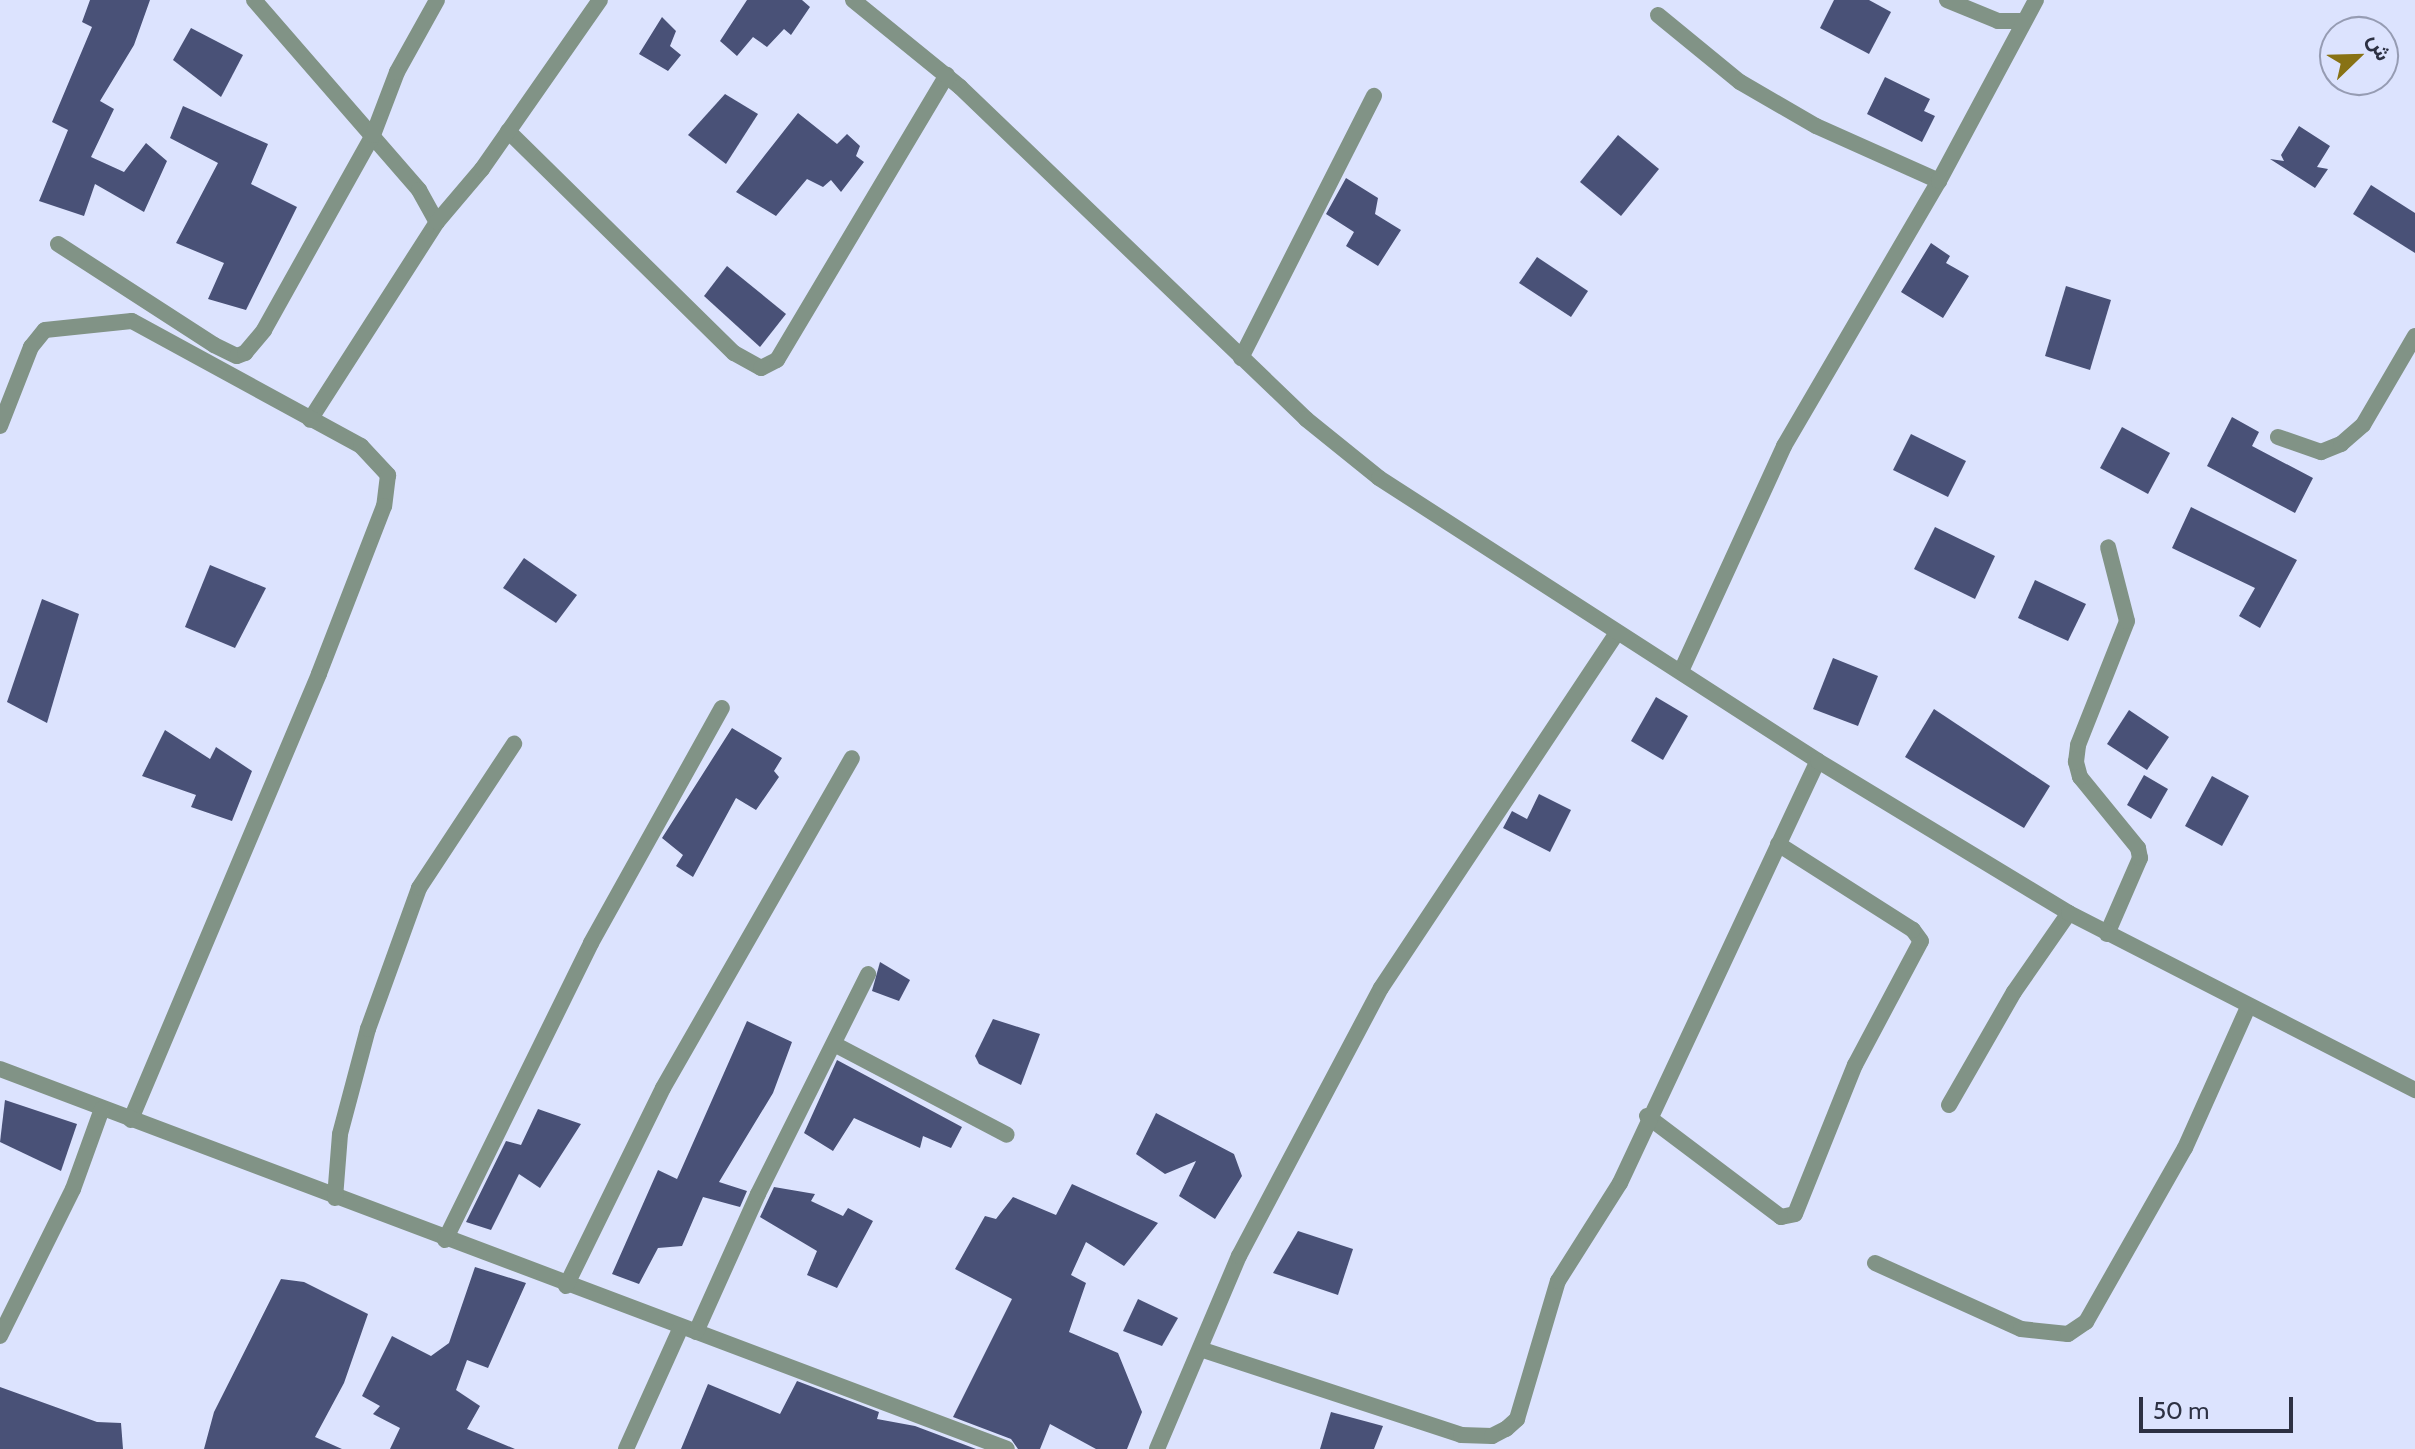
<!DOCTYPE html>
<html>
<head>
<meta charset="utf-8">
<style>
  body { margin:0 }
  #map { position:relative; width:2415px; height:1449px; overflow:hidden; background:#dce3fe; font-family:Cabin,Vazirmatn,sans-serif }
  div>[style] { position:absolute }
  .building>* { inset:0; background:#495177 }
  .minor>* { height:16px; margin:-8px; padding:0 8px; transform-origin:8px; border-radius:8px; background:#819386 }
  .tertiary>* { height:16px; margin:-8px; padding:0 8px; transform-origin:8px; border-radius:8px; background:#819386 }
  span { translate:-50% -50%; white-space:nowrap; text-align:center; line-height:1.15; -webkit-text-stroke:8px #dce3fe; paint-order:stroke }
  .north { position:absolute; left:2319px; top:16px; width:80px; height:80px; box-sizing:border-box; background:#dce3fe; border:2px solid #969cb3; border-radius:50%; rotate:67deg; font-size:22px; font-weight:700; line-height:32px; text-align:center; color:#2d3143 }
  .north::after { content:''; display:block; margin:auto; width:28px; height:36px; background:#887214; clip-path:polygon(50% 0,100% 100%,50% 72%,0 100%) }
  .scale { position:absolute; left:2139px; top:1397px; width:154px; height:36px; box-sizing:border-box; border:4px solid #2d3143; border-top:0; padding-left:10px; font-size:24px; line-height:28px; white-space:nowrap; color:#2d3143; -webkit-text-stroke:6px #dce3fe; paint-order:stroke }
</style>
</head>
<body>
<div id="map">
  <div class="building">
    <i style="clip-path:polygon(90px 0,150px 0,134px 45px,100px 101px,114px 109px,91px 157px,124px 172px,146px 143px,167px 161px,144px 212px,95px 184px,84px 216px,39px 201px,68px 130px,52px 122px,92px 27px,82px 22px)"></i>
    <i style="clip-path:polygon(747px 0,802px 0,810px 7px,791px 35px,784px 29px,767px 47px,753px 37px,737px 56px,720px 41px)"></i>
    <i style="clip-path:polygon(1834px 0,1869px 0,1891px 12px,1869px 54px,1820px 28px)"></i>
    <i style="clip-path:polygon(662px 17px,676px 31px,670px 46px,681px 55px,668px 71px,639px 54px)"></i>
    <i style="clip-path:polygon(191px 28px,243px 55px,221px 97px,173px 60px)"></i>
    <i style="clip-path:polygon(1885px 77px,1930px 99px,1924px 111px,1935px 116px,1922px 142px,1867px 114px)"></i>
    <i style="clip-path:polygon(725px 94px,758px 114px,726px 164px,688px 135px)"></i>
    <i style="clip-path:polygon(183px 106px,268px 144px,251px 184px,297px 207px,246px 310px,208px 299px,224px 263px,176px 243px,218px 163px,170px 138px)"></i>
    <i style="clip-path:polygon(798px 113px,837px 144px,847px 134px,860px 146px,856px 156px,864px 162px,841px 192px,831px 180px,823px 187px,807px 179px,776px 216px,736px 192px)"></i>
    <i style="clip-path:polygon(2299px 126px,2330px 146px,2317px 167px,2328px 169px,2315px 188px,2270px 159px,2284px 161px,2281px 155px)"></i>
    <i style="clip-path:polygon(1618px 135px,1659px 169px,1621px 216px,1580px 182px)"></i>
    <i style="clip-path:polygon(1346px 178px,1378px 198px,1375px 214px,1401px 230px,1378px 266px,1346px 246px,1354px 232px,1326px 214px)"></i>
    <i style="clip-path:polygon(2371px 185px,2415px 213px,2415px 253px,2353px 214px)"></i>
    <i style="clip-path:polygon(1931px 243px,1950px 256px,1946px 263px,1969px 276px,1943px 318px,1901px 292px)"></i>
    <i style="clip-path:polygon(1537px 257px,1588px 291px,1571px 317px,1519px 283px)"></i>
    <i style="clip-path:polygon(727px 266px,786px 314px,760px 347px,704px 296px)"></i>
    <i style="clip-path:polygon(2066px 286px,2111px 300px,2090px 370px,2045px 356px)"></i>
    <i style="clip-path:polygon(2232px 417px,2259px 432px,2252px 446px,2313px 478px,2295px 513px,2207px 466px)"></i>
    <i style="clip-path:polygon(2122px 427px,2170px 453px,2148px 494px,2100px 468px)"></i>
    <i style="clip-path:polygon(1911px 434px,1966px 461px,1948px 497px,1893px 470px)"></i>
    <i style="clip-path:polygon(2191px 507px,2297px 560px,2260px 628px,2239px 616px,2255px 588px,2172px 548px)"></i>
    <i style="clip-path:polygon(1935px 527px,1995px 556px,1975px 599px,1914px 569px)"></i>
    <i style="clip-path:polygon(524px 558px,577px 595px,556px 623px,503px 588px)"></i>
    <i style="clip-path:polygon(210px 565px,266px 588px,235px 648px,185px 627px)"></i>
    <i style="clip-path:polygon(2035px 580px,2086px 604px,2068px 641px,2018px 618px)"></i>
    <i style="clip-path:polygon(42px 599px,79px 614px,47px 723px,7px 702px)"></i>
    <i style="clip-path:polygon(1833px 658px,1878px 676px,1858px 726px,1813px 709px)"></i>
    <i style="clip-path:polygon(1656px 697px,1688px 716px,1663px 760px,1631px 741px)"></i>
    <i style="clip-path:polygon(1934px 709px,2050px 786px,2024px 828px,1905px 757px)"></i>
    <i style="clip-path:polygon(2129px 710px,2169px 737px,2147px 770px,2107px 744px)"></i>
    <i style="clip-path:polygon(732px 728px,782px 758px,774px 771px,779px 777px,756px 810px,736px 798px,693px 877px,676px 866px,683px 855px,662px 838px)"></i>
    <i style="clip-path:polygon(165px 730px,210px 759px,216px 747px,252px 771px,232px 821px,191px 807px,196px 795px,142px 776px)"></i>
    <i style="clip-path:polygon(2144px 775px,2168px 789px,2151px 819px,2127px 805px)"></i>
    <i style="clip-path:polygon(2212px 776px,2249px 796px,2222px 846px,2185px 826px)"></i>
    <i style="clip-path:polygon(1539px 794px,1571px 810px,1550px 852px,1503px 828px,1512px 811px,1527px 819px)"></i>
    <i style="clip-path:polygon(880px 962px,910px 980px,899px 1001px,872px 991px)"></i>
    <i style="clip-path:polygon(993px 1019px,1040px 1034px,1021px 1085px,979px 1064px,975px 1056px)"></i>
    <i style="clip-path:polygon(747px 1021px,792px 1042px,773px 1093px,719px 1182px,747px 1191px,740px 1207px,703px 1197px,682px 1246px,658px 1248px,639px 1284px,612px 1274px,658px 1170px,677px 1179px)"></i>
    <i style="clip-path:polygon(837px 1060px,962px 1127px,951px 1148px,923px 1136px,920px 1148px,854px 1118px,833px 1151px,804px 1133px)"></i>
    <i style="clip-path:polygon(5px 1100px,77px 1124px,61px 1171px,0 1142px)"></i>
    <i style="clip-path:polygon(538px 1109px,581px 1124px,540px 1188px,519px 1174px,491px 1230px,466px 1222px,506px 1141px,521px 1145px)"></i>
    <i style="clip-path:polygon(1156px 1113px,1234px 1154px,1242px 1176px,1215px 1219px,1179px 1196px,1196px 1161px,1165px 1174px,1136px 1154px)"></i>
    <i style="clip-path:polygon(1072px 1184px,1158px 1223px,1124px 1266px,1086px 1242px,1071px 1275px,1086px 1283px,1069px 1332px,1118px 1353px,1142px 1412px,1127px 1449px,1096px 1449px,1050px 1424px,1040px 1449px,1018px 1449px,1011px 1439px,953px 1417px,1012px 1299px,955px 1269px,985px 1216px,996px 1219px,1013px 1197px,1056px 1215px)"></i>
    <i style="clip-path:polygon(774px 1187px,815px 1194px,811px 1201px,843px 1216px,848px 1208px,873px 1221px,837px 1288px,807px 1275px,817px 1251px,760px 1217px)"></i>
    <i style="clip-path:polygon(1298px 1231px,1353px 1249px,1338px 1295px,1273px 1273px)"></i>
    <i style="clip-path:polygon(475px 1267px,526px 1283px,488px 1368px,467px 1360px,456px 1390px,480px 1406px,467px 1429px,515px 1449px,390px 1449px,400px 1428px,373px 1414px,380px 1406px,362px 1396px,392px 1336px,431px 1356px,449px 1343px)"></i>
    <i style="clip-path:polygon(281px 1279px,304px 1282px,368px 1314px,344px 1383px,315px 1437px,342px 1449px,204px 1449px,214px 1412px)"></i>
    <i style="clip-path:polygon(1138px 1299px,1178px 1318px,1162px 1346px,1123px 1331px)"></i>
    <i style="clip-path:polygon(797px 1381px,879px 1412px,877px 1419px,915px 1426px,976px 1449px,681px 1449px,708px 1384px,780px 1414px)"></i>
    <i style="clip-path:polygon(0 1387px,97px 1422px,121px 1423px,123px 1449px,0 1449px)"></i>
    <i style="clip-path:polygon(1331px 1412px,1383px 1426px,1374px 1449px,1320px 1449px)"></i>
  </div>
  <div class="minor">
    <i style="left:254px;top:0;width:252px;rotate:49deg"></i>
    <i style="left:419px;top:190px;width:37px;rotate:61deg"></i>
    <i style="left:437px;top:222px;width:235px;rotate:122.7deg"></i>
    <i style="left:1947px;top:0;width:55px;rotate:22.4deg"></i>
    <i style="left:1998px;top:21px;width:26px"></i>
    <i style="left:1658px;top:15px;width:106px;rotate:39.3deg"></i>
    <i style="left:1740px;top:82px;width:88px;rotate:30.1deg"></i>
    <i style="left:1816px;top:126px;width:135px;rotate:24.1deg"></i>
    <i style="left:508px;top:131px;width:317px;rotate:44.5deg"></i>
    <i style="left:734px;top:353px;width:31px;rotate:29deg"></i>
    <i style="left:761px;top:368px;width:18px;rotate:-27deg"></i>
    <i style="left:777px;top:360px;width:332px;rotate:-59.2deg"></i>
    <i style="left:437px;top:222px;width:70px;rotate:-49.7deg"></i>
    <i style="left:482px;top:169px;width:206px;rotate:-55.1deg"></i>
    <i style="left:58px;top:244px;width:186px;rotate:32.9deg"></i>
    <i style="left:214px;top:345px;width:25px;rotate:26deg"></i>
    <i style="left:237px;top:356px;width:9px;rotate:-21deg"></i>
    <i style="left:245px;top:353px;width:30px;rotate:-50deg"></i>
    <i style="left:264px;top:330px;width:223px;rotate:-60.8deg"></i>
    <i style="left:373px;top:135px;width:67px;rotate:-69.1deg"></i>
    <i style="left:397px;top:72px;width:82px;rotate:-60.9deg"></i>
    <i style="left:1241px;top:358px;width:294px;rotate:-63.1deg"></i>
    <i style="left:0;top:426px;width:85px;rotate:-68.6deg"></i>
    <i style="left:31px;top:347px;width:22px;rotate:-51deg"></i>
    <i style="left:45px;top:330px;width:87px;rotate:-5.9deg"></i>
    <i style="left:132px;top:321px;width:261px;rotate:28.6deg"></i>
    <i style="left:361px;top:446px;width:40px;rotate:47deg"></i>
    <i style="left:388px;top:475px;width:31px;rotate:97deg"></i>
    <i style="left:384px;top:506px;width:180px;rotate:111.2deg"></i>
    <i style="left:319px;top:674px;width:484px;rotate:112.9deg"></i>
    <i style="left:2278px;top:437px;width:46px;rotate:19.2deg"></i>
    <i style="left:2321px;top:452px;width:22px;rotate:-22deg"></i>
    <i style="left:2341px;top:444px;width:29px;rotate:-41deg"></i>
    <i style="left:2363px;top:425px;width:103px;rotate:-59.7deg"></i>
    <i style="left:1682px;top:669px;width:245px;rotate:-65.4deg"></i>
    <i style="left:1784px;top:446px;width:307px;rotate:-59.7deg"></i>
    <i style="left:1939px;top:181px;width:205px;rotate:-61.8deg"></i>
    <i style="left:2107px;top:934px;width:83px;rotate:-66.5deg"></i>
    <i style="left:2140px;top:858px;width:10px;rotate:-101deg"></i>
    <i style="left:2138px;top:848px;width:92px;rotate:-129.2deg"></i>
    <i style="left:2080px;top:777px;width:16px;rotate:-105deg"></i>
    <i style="left:2076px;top:762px;width:17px;rotate:-83deg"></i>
    <i style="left:2078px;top:745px;width:133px;rotate:-68.4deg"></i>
    <i style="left:2127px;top:621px;width:76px;rotate:-104.4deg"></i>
    <i style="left:834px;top:1044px;width:195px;rotate:27.7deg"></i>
    <i style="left:0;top:1069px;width:1076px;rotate:20.67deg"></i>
    <i style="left:1949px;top:1105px;width:130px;rotate:-60.1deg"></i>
    <i style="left:2014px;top:992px;width:96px;rotate:-55.2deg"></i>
    <i style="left:1647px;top:1116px;width:168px;rotate:37deg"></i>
    <i style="left:1781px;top:1217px;width:14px;rotate:-12deg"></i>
    <i style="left:1795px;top:1214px;width:161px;rotate:-68.1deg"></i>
    <i style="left:1855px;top:1065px;width:140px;rotate:-62deg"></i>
    <i style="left:1921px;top:941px;width:14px;rotate:-126deg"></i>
    <i style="left:1913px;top:930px;width:160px;rotate:-147.5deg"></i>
    <i style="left:335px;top:1198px;width:64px;rotate:-85.5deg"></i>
    <i style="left:340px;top:1134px;width:109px;rotate:-75.1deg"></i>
    <i style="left:368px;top:1029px;width:150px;rotate:-70.1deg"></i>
    <i style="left:419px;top:888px;width:173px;rotate:-56.6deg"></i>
    <i style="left:445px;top:1240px;width:331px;rotate:-63.8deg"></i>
    <i style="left:591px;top:943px;width:269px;rotate:-60.9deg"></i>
    <i style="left:1875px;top:1263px;width:160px;rotate:24.3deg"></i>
    <i style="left:2021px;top:1329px;width:47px;rotate:6.1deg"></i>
    <i style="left:2068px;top:1334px;width:22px;rotate:-34deg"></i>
    <i style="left:2086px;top:1322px;width:200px;rotate:-60.4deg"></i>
    <i style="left:2185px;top:1148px;width:154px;rotate:-65.9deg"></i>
    <i style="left:566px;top:1286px;width:220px;rotate:-63.9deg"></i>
    <i style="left:663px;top:1088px;width:380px;rotate:-60.2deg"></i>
    <i style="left:696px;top:1332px;width:151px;rotate:-65.8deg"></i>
    <i style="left:758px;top:1194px;width:246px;rotate:-63.4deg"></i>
    <i style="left:0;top:1336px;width:164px;rotate:-63.6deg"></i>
    <i style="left:73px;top:1189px;width:85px;rotate:-70.1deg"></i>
    <i style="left:1200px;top:1349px;width:275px;rotate:18.2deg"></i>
    <i style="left:1461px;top:1435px;width:31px;rotate:2deg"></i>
    <i style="left:1492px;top:1436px;width:16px;rotate:-27deg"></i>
    <i style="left:1506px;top:1429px;width:15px;rotate:-42deg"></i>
    <i style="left:1517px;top:1419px;width:144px;rotate:-73.5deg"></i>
    <i style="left:1558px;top:1281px;width:116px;rotate:-57.7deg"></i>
    <i style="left:1620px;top:1183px;width:466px;rotate:-64.9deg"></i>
    <i style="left:626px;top:1449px;width:134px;rotate:-65.7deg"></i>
    <i style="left:1157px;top:1449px;width:210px;rotate:-67deg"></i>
    <i style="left:1239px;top:1256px;width:303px;rotate:-62.1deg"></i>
    <i style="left:1381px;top:988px;width:426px;rotate:-56.4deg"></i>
  </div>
  <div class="tertiary">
    <i style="left:853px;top:0;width:138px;rotate:39.1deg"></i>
    <i style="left:960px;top:87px;width:480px;rotate:43.8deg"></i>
    <i style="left:1306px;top:419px;width:94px;rotate:38.9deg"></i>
    <i style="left:1379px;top:478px;width:522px;rotate:32.81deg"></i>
    <i style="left:1818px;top:761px;width:293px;rotate:31.2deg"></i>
    <i style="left:2069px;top:913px;width:389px;rotate:27.1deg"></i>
  </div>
  <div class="north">ش</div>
  <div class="scale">50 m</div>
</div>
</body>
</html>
